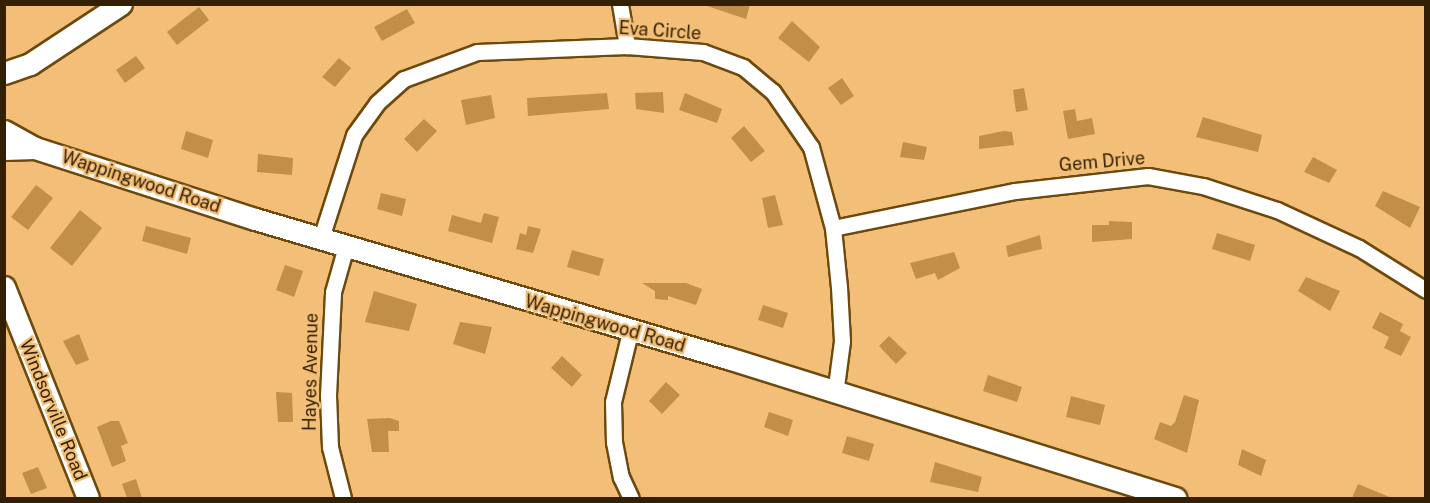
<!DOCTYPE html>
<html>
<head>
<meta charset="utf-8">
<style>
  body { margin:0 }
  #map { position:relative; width:1430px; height:503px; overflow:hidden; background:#f3bf78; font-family:"Public Sans",sans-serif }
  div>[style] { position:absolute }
  .building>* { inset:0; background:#c18f48 }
  .roads { filter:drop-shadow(2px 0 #6d490e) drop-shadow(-2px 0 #6d490e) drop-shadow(0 2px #6d490e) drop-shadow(0 -2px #6d490e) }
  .street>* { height:15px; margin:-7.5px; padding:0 7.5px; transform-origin:7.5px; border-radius:7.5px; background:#fff }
  .secondary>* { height:21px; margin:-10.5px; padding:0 10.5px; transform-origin:10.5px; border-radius:10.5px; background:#fff }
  span { translate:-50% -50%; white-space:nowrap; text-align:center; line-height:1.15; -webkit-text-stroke:4.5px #f3bf78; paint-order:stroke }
  .street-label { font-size:18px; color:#331f01 }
  .frame { position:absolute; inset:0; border:6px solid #331f01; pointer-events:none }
</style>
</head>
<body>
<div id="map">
  <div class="building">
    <i style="clip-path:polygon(701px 4px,750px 4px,746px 19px)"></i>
    <i style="clip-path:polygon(199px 7px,209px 20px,177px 45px,167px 32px)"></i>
    <i style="clip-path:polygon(407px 9px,415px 23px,382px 41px,374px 27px)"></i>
    <i style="clip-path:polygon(792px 21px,820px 47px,809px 62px,778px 38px)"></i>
    <i style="clip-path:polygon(136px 56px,145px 68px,125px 83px,116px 70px)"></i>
    <i style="clip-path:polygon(339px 58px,351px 68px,335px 87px,322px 77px)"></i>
    <i style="clip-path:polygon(842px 78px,854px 96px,841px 105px,828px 88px)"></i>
    <i style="clip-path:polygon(1024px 88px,1028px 110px,1016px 112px,1013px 90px)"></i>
    <i style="clip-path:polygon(663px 92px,664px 113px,636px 109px,635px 93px)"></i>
    <i style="clip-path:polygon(607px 93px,609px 109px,528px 116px,527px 98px)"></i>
    <i style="clip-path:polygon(685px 93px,722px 109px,717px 123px,679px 110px)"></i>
    <i style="clip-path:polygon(491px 95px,495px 118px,466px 125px,461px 100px)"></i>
    <i style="clip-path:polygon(1075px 109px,1077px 121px,1092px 118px,1095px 134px,1068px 139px,1063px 111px)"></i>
    <i style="clip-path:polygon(1203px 117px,1262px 135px,1258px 152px,1196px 137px)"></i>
    <i style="clip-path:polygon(424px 119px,437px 131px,417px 152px,404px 139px)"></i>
    <i style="clip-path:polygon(744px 126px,765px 151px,751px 162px,731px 138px)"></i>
    <i style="clip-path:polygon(186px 131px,213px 140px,208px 158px,181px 149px)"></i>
    <i style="clip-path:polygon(1004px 131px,1012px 132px,1014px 145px,979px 149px,979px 136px)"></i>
    <i style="clip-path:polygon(903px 142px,927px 147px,924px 160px,900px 157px)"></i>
    <i style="clip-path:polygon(258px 154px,293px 158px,292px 175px,257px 172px)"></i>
    <i style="clip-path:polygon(1313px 157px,1337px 170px,1329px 183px,1304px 172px)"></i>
    <i style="clip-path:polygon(36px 185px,53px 198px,28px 230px,11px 217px)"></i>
    <i style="clip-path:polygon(1383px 191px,1420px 207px,1410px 228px,1375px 206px)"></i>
    <i style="clip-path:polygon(381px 193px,406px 199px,402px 216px,377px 209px)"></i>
    <i style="clip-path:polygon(775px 195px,783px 225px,768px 228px,762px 198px)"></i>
    <i style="clip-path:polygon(80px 210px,102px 228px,72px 266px,50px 248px)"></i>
    <i style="clip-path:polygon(484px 213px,499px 217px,492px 243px,448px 231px,452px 215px,481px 223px)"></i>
    <i style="clip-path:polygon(1109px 221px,1132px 222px,1132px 239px,1092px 242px,1092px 225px,1109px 225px)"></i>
    <i style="clip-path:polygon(146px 226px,191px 238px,187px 254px,142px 241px)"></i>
    <i style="clip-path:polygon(528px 226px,541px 229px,533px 253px,516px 249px,520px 233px,526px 235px)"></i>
    <i style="clip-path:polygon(1217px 233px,1255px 245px,1250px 261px,1212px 249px)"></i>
    <i style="clip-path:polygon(1040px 235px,1042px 249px,1008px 257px,1006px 246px)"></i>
    <i style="clip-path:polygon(572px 250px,604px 259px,599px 276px,567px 267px)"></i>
    <i style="clip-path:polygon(954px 252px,960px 268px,938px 280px,935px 273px,916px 279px,910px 263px)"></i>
    <i style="clip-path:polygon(285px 265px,303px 271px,294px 297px,276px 290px)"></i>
    <i style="clip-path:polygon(1306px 277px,1340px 291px,1330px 311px,1298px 291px)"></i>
    <i style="clip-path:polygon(642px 283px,686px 283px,702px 289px,696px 305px,668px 296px,668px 300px,655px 299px,655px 291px)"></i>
    <i style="clip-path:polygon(374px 291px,417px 304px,409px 331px,365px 322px)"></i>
    <i style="clip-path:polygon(763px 305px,788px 313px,783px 328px,758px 320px)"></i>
    <i style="clip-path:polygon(1380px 312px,1403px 324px,1400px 331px,1411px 337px,1401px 356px,1384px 348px,1389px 337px,1372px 328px)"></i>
    <i style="clip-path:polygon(460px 322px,492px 327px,485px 354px,453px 344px)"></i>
    <i style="clip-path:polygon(79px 334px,89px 360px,76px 365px,63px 341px)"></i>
    <i style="clip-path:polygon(889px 336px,907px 353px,896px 364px,879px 346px)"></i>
    <i style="clip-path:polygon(562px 356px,582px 375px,572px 387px,551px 368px)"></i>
    <i style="clip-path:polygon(988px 375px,1022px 387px,1017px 402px,983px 391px)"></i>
    <i style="clip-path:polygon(666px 382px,680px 395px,662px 414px,649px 401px)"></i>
    <i style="clip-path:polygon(276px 392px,292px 393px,293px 422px,278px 422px)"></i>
    <i style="clip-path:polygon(1184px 395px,1199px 400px,1187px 453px,1154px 439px,1160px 422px,1171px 426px,1175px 422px)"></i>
    <i style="clip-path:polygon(1071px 396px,1105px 405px,1100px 425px,1066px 417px)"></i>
    <i style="clip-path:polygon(769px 412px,793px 420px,788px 436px,764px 427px)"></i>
    <i style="clip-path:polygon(390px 418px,399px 421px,399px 431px,388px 431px,389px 452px,372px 452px,367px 419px)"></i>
    <i style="clip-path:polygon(111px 421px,119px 421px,128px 443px,121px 446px,126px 461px,112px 467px,97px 427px)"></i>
    <i style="clip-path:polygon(847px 436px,874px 444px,869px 461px,842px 453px)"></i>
    <i style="clip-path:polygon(1242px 449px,1266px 460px,1261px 476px,1238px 465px)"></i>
    <i style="clip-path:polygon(935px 462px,982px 477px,978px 492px,930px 482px)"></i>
    <i style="clip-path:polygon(38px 467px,47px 488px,31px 494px,22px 473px)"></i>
    <i style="clip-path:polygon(136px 479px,142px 498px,127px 498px,122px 484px)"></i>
    <i style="clip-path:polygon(1358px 484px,1392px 498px,1352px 498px)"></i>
  </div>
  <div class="roads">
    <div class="street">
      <i style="left:620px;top:4px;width:43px;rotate:80.5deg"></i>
      <i style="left:833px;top:228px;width:186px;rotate:-11.5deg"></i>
      <i style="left:1015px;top:191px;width:134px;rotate:-6.4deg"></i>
      <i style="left:1148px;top:176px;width:56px;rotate:10.3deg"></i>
      <i style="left:1203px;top:186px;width:78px;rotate:18deg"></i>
      <i style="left:1277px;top:210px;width:90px;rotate:24.9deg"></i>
      <i style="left:1359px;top:248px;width:79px;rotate:32.1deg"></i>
      <i style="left:321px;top:238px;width:108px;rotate:-72.2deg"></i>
      <i style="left:354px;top:135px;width:39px;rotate:-54deg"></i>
      <i style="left:377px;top:103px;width:36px;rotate:-42deg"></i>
      <i style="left:404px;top:79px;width:78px;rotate:-20.3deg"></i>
      <i style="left:477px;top:52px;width:150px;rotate:-2.3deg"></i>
      <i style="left:627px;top:46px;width:76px;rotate:4.5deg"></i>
      <i style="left:703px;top:52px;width:43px;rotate:20.6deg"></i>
      <i style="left:743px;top:67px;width:39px;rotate:40deg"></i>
      <i style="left:773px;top:92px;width:67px;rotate:55.4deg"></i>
      <i style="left:811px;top:147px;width:84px;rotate:74.8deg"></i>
      <i style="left:833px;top:228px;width:59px;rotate:84.2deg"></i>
      <i style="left:839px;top:287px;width:54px;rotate:86.8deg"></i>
      <i style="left:842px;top:341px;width:53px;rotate:97.5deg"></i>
      <i style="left:630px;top:332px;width:72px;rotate:103.7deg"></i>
      <i style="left:613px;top:402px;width:40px;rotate:88.6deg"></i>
      <i style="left:614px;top:442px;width:36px;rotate:79deg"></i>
      <i style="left:621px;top:477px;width:23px;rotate:65deg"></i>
      <i style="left:343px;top:498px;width:53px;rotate:-104.3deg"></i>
      <i style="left:330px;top:447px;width:52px;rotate:-92.2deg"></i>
      <i style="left:328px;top:395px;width:103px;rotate:-87.2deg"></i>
      <i style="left:333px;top:292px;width:48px;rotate:-74.2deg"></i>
    </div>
    <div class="secondary">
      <i style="left:4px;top:73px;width:28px;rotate:-19deg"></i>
      <i style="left:30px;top:64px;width:109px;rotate:-33.4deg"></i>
      <i style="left:4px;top:131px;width:35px;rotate:29deg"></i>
      <i style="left:35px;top:148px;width:231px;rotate:17.9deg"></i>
      <i style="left:255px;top:219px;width:493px;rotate:16.4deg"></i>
      <i style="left:728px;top:358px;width:469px;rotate:17.4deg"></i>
      <i style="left:4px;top:149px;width:31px;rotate:-2deg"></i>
      <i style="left:4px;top:287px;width:227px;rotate:68.3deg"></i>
    </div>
  </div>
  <div class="street-label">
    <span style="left:660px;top:31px;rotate:4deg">Eva Circle</span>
    <span style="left:1102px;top:162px;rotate:-5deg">Gem Drive</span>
    <span style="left:141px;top:182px;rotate:18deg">Wappingwood Road</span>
    <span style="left:605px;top:324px;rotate:16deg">Wappingwood Road</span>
    <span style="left:311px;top:372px;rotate:-89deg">Hayes Avenue</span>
    <span style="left:53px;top:410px;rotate:68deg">Windsorville Road</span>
  </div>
  <div class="frame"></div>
</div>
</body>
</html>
